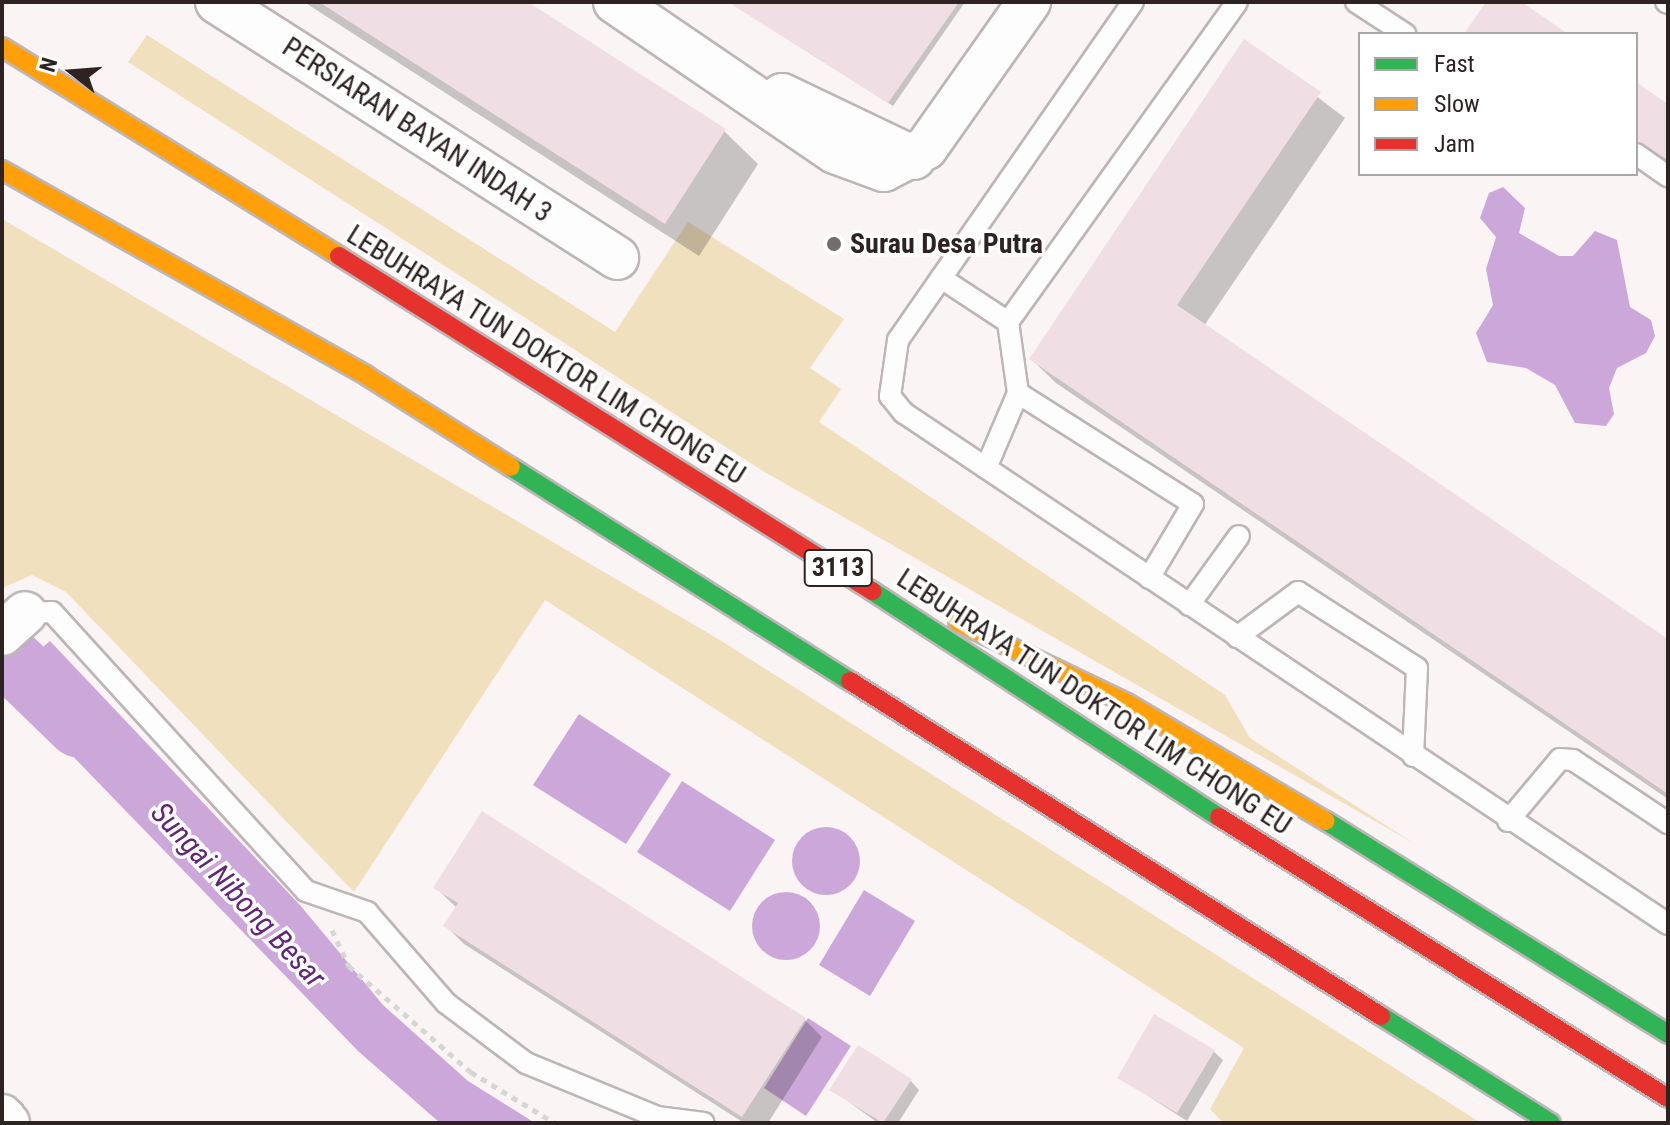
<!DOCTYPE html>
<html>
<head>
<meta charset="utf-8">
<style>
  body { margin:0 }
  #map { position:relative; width:1670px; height:1125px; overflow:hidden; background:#faf4f4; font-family:"Roboto Condensed",sans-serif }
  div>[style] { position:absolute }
  .green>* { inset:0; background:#f0e0bd }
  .water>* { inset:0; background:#cba8d9 }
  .round { border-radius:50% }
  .shadow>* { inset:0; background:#0003 }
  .river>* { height:64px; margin:-32px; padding:0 32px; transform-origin:32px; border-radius:32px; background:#cba8d9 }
  .building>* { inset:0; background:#efdfe5 }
  .path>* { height:5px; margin-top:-2.5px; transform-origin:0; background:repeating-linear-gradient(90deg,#d7d6d6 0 6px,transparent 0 12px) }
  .roads { filter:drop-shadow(2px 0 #beb6b6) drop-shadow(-2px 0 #beb6b6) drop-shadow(0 2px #beb6b6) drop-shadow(0 -2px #beb6b6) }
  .lane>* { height:20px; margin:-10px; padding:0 10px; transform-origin:10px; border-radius:10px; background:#fefdfd }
  .street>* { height:42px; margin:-21px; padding:0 21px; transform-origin:21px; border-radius:21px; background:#fefdfd }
  .fast>* { height:18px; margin:-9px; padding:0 9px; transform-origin:9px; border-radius:9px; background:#30b455 }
  .slow>* { height:18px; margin:-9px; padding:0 9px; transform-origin:9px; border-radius:9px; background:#ff9f0a }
  .jam>* { height:18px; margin:-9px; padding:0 9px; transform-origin:9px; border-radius:9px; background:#e5322d }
  .dots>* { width:22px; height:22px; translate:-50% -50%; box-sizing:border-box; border:4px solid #fff; border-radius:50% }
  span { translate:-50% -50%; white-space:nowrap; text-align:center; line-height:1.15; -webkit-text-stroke:7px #fff; paint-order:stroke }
  .shield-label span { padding:2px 6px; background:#fff; border:2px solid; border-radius:6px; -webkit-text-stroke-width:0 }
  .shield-label { font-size:26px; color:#2e2322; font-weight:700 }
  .street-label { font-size:28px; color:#2e2322 }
  .poi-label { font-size:28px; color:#2e2322; font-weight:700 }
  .left { translate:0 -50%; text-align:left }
  .water-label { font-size:30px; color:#612579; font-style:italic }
  .frame { position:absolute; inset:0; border:4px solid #2e2322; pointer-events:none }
  .legend { position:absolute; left:1358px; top:32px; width:280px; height:144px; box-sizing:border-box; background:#fff; border:2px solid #aba7a7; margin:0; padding:10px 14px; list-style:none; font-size:24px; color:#2e2322 }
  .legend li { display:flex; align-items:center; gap:16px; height:40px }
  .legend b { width:40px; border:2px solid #aba7a7 }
  .north { position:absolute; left:32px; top:32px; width:80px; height:80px; -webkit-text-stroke:6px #fff; paint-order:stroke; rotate:287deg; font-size:22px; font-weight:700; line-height:32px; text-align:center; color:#2e2322 }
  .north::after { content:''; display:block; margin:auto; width:28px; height:36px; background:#2e2322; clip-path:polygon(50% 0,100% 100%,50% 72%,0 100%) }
</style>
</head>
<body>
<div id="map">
  <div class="green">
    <i style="clip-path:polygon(147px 35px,615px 332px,688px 222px,844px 319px,810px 368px,841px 389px,819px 422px,1225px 695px,1250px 738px,1415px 844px,763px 471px,128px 62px)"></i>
    <i style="clip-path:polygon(2px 219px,720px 640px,1481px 1123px,1223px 1123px,1210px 1109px,1244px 1048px,545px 600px,354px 892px,66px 592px,32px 575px,2px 588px)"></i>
  </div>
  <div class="water">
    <i style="clip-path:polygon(1503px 187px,1525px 208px,1519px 233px,1559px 256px,1573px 256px,1595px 231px,1617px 240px,1630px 307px,1651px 320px,1655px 336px,1646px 353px,1617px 368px,1609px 388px,1614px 414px,1606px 426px,1575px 423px,1555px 385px,1526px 368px,1487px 362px,1476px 333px,1493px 305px,1486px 269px,1496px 237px,1480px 218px,1489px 193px)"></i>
    <i style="clip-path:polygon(50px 641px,300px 905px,383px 1005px,468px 1081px,535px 1123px,440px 1123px,358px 1051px,2px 683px)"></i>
    <i style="clip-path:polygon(579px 714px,671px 774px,626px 844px,533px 785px)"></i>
    <i style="clip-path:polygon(682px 781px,775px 840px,730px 911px,637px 852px)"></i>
    <i class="round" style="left:792px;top:827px;width:68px;height:68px"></i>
    <i style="clip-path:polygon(864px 890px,915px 921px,870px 996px,819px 965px)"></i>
    <i class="round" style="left:752px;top:892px;width:68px;height:68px"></i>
    <i style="clip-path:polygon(808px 1018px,851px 1046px,806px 1116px,764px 1088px)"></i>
  </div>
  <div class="shadow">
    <i style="clip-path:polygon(304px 2px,525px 2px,724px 131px,758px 164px,699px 256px)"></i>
    <i style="clip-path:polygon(729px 2px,965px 2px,893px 106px)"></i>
    <i style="clip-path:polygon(1245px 42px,1345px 118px,1204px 326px,1668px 641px,1668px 799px,1056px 383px,1031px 359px)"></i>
    <i style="clip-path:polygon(1636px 84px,1668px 106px,1668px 164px,1636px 142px)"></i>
    <i style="clip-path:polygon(436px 888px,804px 1019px,822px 1037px,768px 1123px,744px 1123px,464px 944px,446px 926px,457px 908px)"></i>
    <i style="clip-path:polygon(1213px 1051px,1223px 1060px,1187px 1121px,1120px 1078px)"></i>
    <i style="clip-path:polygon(910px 1080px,919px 1090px,898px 1123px,878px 1123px,831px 1089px)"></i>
  </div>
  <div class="river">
    <i style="left:2px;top:651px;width:107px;rotate:44.2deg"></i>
  </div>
  <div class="building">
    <i style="clip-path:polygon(319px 2px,528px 2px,726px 129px,665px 224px)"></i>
    <i style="clip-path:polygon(728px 2px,959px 2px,888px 103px)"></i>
    <i style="clip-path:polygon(1486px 2px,1522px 2px,1568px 34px,1464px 34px)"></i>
    <i style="clip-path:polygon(1244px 39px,1321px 92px,1177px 305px,1668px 639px,1668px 794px,1029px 359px)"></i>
    <i style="clip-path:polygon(1636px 82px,1668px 104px,1668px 160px,1636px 141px)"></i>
    <i style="clip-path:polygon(482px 811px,806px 1018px,742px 1117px,443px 926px,458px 903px,433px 888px)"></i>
    <i style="clip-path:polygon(1154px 1014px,1215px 1050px,1177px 1113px,1117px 1078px)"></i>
    <i style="clip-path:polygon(858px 1045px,912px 1079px,883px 1123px,829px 1090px)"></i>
  </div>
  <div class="path">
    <i style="left:332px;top:930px;width:40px;rotate:65deg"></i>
    <i style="left:349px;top:966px;width:162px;rotate:41deg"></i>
    <i style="left:471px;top:1072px;width:98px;rotate:31.3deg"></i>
  </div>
  <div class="roads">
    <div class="lane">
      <i style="left:1133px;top:2px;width:412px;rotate:124.8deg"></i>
      <i style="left:898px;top:340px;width:57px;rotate:98.1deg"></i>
      <i style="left:890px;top:396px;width:22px;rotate:51deg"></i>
      <i style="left:904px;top:413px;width:919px;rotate:33.78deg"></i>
      <i style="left:1356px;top:2px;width:59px;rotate:33.1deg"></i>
      <i style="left:1666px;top:2px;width:2px;rotate:27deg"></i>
      <i style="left:1636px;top:154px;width:39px;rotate:35deg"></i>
      <i style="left:941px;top:278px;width:80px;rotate:33.3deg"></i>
      <i style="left:1018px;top:393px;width:207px;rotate:32.4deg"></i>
      <i style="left:1193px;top:504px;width:86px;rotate:120.7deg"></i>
      <i style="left:986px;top:468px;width:82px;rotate:-66.9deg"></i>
      <i style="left:1018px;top:393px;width:72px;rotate:-98deg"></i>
      <i style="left:1008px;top:322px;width:393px;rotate:-54.4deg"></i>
      <i style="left:1189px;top:605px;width:85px;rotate:-54.1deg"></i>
      <i style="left:25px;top:613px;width:27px;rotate:-2deg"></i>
      <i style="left:52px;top:612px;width:377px;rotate:47.7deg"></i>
      <i style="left:306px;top:891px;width:65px;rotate:19deg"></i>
      <i style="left:367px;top:912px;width:121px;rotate:49deg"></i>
      <i style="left:446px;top:1003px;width:100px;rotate:36.9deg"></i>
      <i style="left:526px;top:1063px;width:142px;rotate:22.4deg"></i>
      <i style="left:657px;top:1117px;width:47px;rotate:7.3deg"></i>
      <i style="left:1237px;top:637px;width:76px;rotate:-36.4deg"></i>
      <i style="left:1298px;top:592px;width:141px;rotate:32.6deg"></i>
      <i style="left:1417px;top:668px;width:88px;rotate:92.6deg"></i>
      <i style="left:1508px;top:821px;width:81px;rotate:-50deg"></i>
      <i style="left:1560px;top:759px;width:13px;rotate:4deg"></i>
      <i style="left:1573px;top:760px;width:114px;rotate:33.6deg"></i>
    </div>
    <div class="street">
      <i style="left:217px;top:2px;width:475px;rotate:32.6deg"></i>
      <i style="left:615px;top:2px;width:266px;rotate:34.3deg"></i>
      <i style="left:835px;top:152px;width:52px;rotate:20.2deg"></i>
      <i style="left:884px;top:170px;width:47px;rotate:-27.6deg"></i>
      <i style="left:926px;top:148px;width:179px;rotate:-54.8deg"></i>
      <i style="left:782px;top:95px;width:146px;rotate:25.5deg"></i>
      <i style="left:2px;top:634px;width:31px;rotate:-42deg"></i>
      <i style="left:2px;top:1116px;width:9px;rotate:49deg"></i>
    </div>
    <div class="fast">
      <i style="left:511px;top:467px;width:401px;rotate:32.3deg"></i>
      <i style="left:872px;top:591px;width:414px;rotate:33.1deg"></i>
      <i style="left:1326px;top:821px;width:403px;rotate:31.9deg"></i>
      <i style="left:1381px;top:1016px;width:201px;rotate:32.2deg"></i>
    </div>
    <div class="slow">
      <i style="left:2px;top:47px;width:397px;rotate:31.8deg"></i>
      <i style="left:2px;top:170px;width:419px;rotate:29.4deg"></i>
      <i style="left:367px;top:376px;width:170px;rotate:32.3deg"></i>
      <i style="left:958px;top:622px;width:187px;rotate:25.6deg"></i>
      <i style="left:1127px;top:703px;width:231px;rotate:30.7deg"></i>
    </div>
    <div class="jam">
      <i style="left:339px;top:256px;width:630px;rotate:32.15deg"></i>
      <i style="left:850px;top:681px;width:628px;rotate:32.25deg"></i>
      <i style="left:1219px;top:817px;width:530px;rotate:32.04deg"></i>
    </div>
  </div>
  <div class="dots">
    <i style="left:834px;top:244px;background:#756c6c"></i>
  </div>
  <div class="shield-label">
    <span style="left:838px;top:568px">3113</span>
  </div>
  <div class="street-label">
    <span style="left:417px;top:130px;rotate:33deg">PERSIARAN BAYAN INDAH 3</span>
    <span style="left:546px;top:355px;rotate:32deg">LEBUHRAYA TUN DOKTOR LIM CHONG EU</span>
    <span style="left:1094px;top:702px;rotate:33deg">LEBUHRAYA TUN DOKTOR LIM CHONG EU</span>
  </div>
  <div class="poi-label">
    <span class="left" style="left:850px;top:244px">Surau Desa Putra</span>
  </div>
  <div class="water-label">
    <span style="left:238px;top:895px;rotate:47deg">Sungai Nibong Besar</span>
  </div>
  <div class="frame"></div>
  <ul class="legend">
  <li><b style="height:10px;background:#30b455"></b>Fast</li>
  <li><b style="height:10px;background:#ff9f0a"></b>Slow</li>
  <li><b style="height:10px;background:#e5322d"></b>Jam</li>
  </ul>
  <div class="north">N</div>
</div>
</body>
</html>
